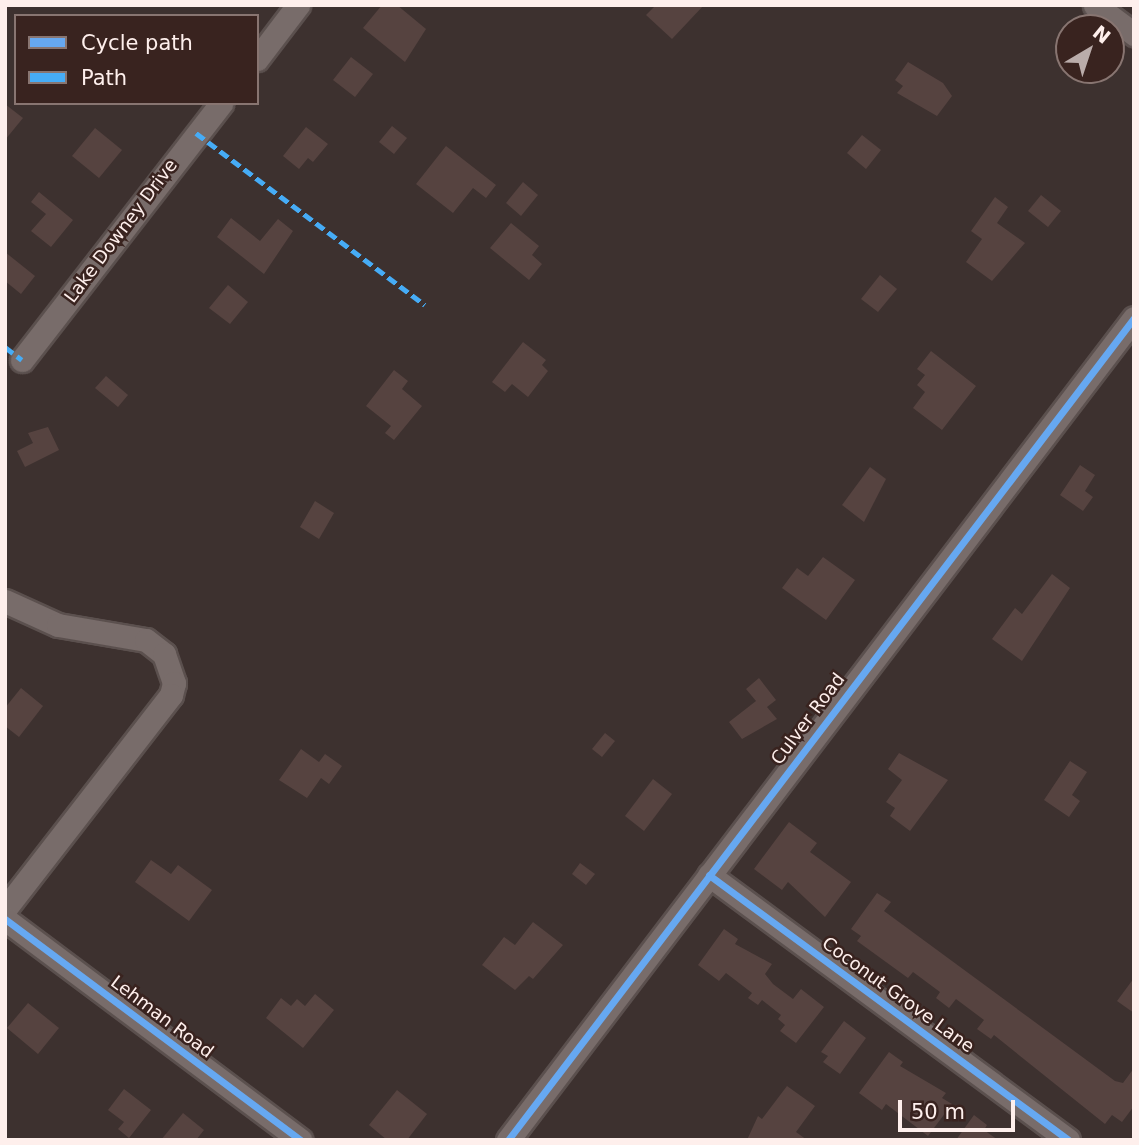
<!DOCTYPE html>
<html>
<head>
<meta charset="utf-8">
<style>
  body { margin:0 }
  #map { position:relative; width:1139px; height:1145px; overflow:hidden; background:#3d312f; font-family:"DejaVu Sans",sans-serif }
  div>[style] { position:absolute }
  .building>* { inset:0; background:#564340 }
  .roads { filter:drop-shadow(2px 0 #5b504e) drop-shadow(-2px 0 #5b504e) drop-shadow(0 2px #5b504e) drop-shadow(0 -2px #5b504e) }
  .minor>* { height:23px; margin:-11.5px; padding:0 11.5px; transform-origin:11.5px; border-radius:11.5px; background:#786c6a }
  .quiet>* { height:5px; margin-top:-2.5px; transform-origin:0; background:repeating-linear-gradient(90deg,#46acf6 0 10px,transparent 0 15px) }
  .cycleway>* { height:7px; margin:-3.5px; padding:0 3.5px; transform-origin:3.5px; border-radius:3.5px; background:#66a8f1 }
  span { translate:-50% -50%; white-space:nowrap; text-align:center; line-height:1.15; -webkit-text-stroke:5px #39231f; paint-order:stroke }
  .street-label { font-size:18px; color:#feefec }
  .frame { position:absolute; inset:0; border:7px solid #feefec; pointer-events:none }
  .legend { position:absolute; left:14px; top:14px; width:245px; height:91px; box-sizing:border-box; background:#39231f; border:2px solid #887571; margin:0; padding:9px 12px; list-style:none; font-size:21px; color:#feefec }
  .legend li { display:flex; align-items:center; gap:14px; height:35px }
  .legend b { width:35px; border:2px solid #887571 }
  .north { position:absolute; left:1055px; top:14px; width:70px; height:70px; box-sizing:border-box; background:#39231f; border:2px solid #887571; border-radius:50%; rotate:39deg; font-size:19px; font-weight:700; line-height:28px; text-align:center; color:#feefec }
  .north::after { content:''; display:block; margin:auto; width:24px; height:32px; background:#baacaa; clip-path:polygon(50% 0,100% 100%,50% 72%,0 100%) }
  .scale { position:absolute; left:898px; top:1100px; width:117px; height:32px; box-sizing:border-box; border:4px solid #feefec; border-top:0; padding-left:9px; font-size:21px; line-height:24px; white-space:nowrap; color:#feefec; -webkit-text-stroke:5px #39231f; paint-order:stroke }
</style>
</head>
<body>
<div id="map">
  <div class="building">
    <i style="clip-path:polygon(382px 5px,397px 5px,426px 29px,405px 62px,363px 28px)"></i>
    <i style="clip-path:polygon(656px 5px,704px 5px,672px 39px,646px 15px)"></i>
    <i style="clip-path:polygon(351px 57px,373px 74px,355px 97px,333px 80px)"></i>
    <i style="clip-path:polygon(908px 62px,943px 83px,952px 96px,937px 116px,897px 93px,903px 86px,895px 80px)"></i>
    <i style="clip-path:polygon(5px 104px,23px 118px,5px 140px)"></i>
    <i style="clip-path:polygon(392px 126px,407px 138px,394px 154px,379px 142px)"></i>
    <i style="clip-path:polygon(306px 127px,328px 144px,313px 162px,308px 158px,299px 169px,283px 156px)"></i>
    <i style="clip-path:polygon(95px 128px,122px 150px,99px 178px,72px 156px)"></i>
    <i style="clip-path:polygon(862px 135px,881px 150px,866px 169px,847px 153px)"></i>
    <i style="clip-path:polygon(446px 146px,496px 185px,486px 198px,473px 188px,453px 213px,416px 184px)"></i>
    <i style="clip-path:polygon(523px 182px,538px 195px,521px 216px,506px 203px)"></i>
    <i style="clip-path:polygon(39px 192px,73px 220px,51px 247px,31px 231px,46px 214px,31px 202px)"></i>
    <i style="clip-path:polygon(1041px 195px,1061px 211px,1048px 227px,1028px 211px)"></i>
    <i style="clip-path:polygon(995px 197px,1008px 207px,997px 223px,1025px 243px,992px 281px,966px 262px,982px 239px,971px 231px)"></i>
    <i style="clip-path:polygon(231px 218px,260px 241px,278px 219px,293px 231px,264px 274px,217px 237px)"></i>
    <i style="clip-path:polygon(511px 223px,539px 246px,532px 255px,542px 264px,529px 280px,490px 248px)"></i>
    <i style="clip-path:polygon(5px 252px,35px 276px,21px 294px,5px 281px)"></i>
    <i style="clip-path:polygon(880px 275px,897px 289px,878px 312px,861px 299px)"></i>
    <i style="clip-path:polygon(228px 285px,248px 302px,230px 324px,209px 308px)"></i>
    <i style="clip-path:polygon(523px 342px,546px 360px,542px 365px,548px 371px,528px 397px,512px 384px,505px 392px,492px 382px)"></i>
    <i style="clip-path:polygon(931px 351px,976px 386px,942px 430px,913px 408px,925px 392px,917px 385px,925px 375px,917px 369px)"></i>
    <i style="clip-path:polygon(394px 370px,408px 381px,402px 389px,422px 406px,394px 440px,385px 433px,391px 426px,366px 406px)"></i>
    <i style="clip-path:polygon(106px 376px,128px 395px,118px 407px,95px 388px)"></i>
    <i style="clip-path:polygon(48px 427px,59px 450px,25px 467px,17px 451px,33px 443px,28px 433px)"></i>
    <i style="clip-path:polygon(1080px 465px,1095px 475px,1085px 491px,1093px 497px,1083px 511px,1060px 495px)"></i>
    <i style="clip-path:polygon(870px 467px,886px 479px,864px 522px,842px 505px)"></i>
    <i style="clip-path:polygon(315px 501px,334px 513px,319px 539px,300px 527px)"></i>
    <i style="clip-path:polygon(823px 557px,855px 580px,826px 620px,782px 588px,797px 568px,808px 576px)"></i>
    <i style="clip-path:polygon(1052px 574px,1070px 588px,1022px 661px,992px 639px,1015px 608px,1022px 614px)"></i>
    <i style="clip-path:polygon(759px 678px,776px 700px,767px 707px,777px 719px,742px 739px,729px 722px,756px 701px,746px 689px)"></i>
    <i style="clip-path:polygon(21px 688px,43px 706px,19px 737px,5px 726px,5px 708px)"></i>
    <i style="clip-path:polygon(605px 733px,615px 741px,602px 757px,592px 749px)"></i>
    <i style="clip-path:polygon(301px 749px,319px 762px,325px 754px,342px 766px,329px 784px,321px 778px,307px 798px,279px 780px)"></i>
    <i style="clip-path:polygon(899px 753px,948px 780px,910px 831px,890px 816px,895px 808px,886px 802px,902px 780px,888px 769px)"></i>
    <i style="clip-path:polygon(1070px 761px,1087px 772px,1072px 795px,1080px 801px,1069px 817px,1044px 800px)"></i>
    <i style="clip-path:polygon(653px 779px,672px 794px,644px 831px,625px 816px)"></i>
    <i style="clip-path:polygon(789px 822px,817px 843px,810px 852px,851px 882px,825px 917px,788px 882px,782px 890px,754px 869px)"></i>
    <i style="clip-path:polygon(151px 860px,171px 874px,178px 865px,212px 890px,189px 921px,135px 882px)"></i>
    <i style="clip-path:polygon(580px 863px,595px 874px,586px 885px,572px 874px)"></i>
    <i style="clip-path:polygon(877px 893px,891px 902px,884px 911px,1115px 1081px,1123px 1083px,1134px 1068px,1134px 1106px,1122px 1122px,1112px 1115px,1105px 1124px,994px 1035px,991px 1039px,977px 1029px,984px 1020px,956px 999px,949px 1008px,936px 998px,940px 992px,913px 972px,908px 978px,857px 941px,861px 936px,851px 929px)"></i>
    <i style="clip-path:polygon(533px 922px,563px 945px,533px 979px,529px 976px,515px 990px,482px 965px,504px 937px,515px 945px)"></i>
    <i style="clip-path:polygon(724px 929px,738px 939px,735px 944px,772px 964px,765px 974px,773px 984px,793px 999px,801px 989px,824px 1007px,796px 1043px,780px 1031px,785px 1025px,778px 1019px,781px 1015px,762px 1000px,758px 1005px,748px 998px,752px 993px,726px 973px,719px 981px,698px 965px)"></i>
    <i style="clip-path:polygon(1134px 978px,1134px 1013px,1117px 1001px)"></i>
    <i style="clip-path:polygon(315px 994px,334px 1010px,303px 1048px,266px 1018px,281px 998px,291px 1006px,297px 999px,305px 1006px)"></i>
    <i style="clip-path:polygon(28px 1003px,59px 1028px,38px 1054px,7px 1028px)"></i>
    <i style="clip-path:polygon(844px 1021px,866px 1038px,840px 1074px,823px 1062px,828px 1056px,821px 1052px)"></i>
    <i style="clip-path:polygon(889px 1052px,903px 1062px,900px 1066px,946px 1093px,942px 1098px,952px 1104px,928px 1136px,886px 1104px,882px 1110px,859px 1093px)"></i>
    <i style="clip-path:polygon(787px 1086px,815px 1106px,796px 1132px,807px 1140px,747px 1140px,758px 1116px,762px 1119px)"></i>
    <i style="clip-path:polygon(124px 1089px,151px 1110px,129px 1138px,118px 1129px,124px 1122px,108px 1110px)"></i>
    <i style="clip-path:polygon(397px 1090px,427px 1114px,407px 1140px,387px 1140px,369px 1125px)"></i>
    <i style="clip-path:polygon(183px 1113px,204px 1130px,196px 1140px,161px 1140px)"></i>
    <i style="clip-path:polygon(974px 1115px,987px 1125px,984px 1130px,998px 1140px,956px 1140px)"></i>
  </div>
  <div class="roads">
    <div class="minor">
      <i style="left:1095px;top:5px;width:49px;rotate:36.6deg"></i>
      <i style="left:257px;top:59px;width:68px;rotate:-52.8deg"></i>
      <i style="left:22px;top:360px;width:325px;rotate:-52.2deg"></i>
      <i style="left:5px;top:601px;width:58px;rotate:24.4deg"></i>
      <i style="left:58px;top:625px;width:89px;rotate:9.7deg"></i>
      <i style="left:146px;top:640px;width:23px;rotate:38deg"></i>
      <i style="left:164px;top:654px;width:31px;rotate:71deg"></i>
      <i style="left:174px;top:683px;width:12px;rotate:104deg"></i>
      <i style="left:171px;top:695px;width:271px;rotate:127.8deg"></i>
      <i style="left:709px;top:875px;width:446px;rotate:36.4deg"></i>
      <i style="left:5px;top:919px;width:369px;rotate:36.8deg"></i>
      <i style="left:508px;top:1140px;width:1033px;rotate:-52.71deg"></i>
    </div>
  </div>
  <div class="quiet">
    <i style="left:196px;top:133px;width:286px;rotate:36.9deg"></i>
    <i style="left:5px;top:347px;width:21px;rotate:37deg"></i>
  </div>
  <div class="cycleway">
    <i style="left:709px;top:875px;width:446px;rotate:36.4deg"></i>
    <i style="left:5px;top:919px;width:369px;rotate:36.8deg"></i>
    <i style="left:508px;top:1140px;width:1033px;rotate:-52.71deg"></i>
  </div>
  <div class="street-label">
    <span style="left:121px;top:231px;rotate:-53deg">Lake Downey Drive</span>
    <span style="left:808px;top:719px;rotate:-53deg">Culver Road</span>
    <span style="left:898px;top:995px;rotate:36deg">Coconut Grove Lane</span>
    <span style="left:162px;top:1017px;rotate:37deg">Lehman Road</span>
  </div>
  <div class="frame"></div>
  <ul class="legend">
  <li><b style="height:9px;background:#66a8f1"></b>Cycle path</li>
  <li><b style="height:9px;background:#46acf6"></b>Path</li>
  </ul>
  <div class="north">N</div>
  <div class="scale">50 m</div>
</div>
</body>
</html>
